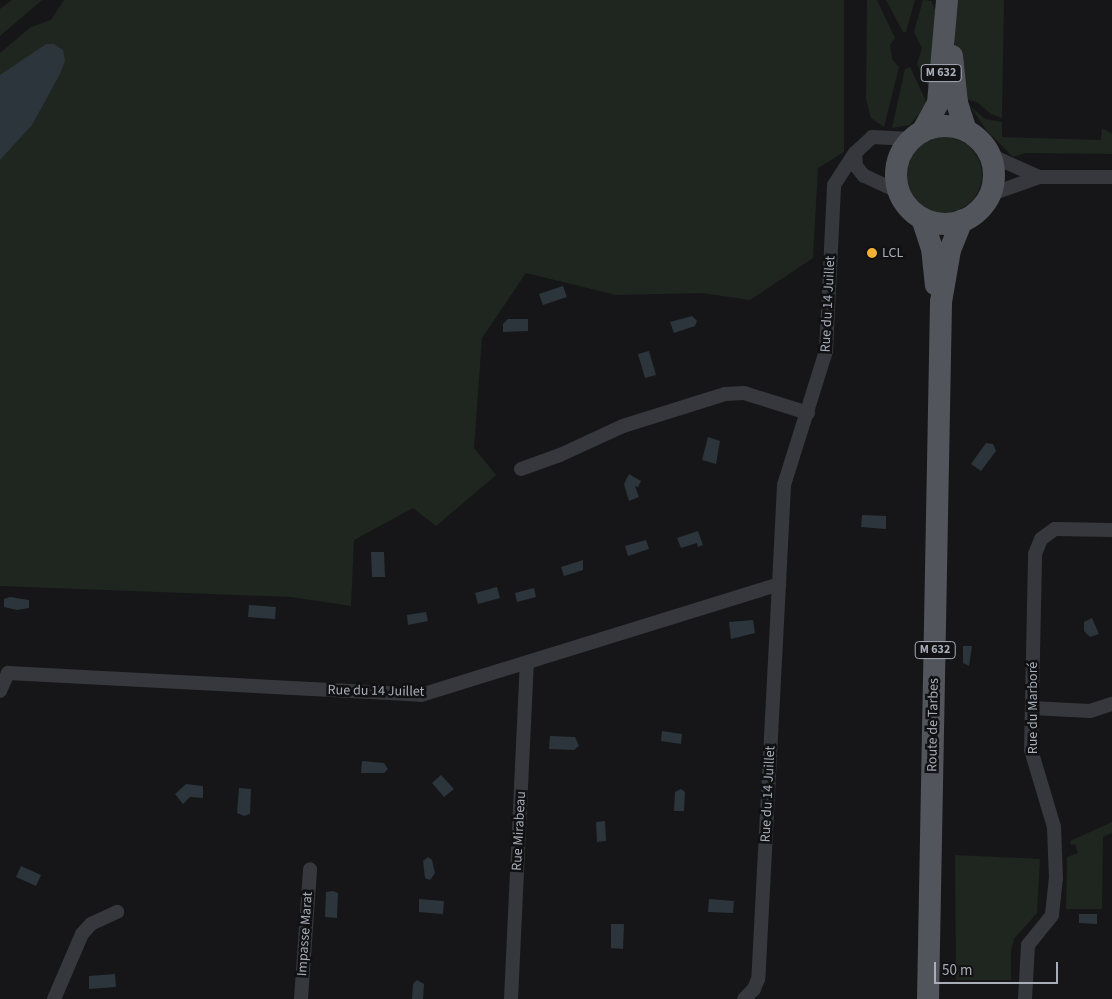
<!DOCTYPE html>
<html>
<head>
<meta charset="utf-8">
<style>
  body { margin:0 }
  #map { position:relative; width:1112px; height:999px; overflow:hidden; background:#161618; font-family:"Source Sans 3",sans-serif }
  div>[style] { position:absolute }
  .green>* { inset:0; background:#1e261f }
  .round { border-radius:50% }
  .water>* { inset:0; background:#2c353c }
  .street>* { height:14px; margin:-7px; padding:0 7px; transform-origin:7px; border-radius:7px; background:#37383d }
  .primary>* { height:22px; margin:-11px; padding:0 11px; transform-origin:11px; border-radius:11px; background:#53555c }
  .primary>.ring { margin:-11px; padding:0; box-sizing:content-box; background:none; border:22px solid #53555c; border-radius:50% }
  .dots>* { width:14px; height:14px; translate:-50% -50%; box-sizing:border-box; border:2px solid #111113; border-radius:50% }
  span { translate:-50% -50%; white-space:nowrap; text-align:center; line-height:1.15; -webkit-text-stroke:5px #111113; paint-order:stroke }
  .shield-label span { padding:1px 4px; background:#111113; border:1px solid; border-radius:4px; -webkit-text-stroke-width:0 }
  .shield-label { font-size:12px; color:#a8adb8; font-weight:700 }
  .poi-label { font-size:14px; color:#a8adb8 }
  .left { translate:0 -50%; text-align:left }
  .street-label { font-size:14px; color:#a8adb8 }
  .scale { position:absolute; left:934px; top:962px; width:124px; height:22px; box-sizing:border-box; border:2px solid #a8adb8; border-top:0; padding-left:6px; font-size:15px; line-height:18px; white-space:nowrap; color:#a8adb8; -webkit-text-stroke:4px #111113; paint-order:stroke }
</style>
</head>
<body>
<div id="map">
  <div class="green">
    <i style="clip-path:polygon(12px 0,42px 0,0 36px,0 9px)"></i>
    <i style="clip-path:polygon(64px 0,844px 0,844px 152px,818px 168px,813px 258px,750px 300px,702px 293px,616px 295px,526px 273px,482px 338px,474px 448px,496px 475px,436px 526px,413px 508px,354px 540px,351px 606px,291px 597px,0 586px,0 53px,31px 27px,51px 20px)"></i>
    <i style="clip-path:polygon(867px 0,877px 0,895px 38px,890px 45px,892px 59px,899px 67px,884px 127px,871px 118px,866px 99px)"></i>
    <i style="clip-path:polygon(886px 0,915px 0,906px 32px,903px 32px)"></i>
    <i style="clip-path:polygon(923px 0,932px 1px,937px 16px,931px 92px,917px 64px,922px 48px,914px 32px)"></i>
    <i style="clip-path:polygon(955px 0,1004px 0,1002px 118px,991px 114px,977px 102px,962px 98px,955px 58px)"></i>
    <i style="clip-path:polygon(910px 67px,927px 103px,910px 125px,892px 128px,905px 69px)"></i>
    <i style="clip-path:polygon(970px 106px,985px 119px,1002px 122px,1002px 137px,1101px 140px,1102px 128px,1112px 134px,1112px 154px,1025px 153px,1013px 157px,987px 131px)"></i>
    <i class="round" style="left:906px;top:137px;width:76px;height:76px"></i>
    <i style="clip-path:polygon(1112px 822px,1112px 833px,1103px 837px,1102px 909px,1066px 909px,1067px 857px,1078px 853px,1075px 844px,1071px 845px,1070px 841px)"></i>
    <i style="clip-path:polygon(955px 855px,1040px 859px,1037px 913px,1014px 939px,1011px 951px,1011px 980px,956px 980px)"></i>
  </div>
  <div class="water">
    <i style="clip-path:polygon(46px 44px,54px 44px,63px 50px,65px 61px,60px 74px,32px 125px,0 160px,0 75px)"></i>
    <i style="clip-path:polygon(563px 286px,567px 297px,543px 305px,539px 294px)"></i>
    <i style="clip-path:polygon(692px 316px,697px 321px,695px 326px,674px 333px,670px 322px)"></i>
    <i style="clip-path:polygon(508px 319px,528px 319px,528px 331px,503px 332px,503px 324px)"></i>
    <i style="clip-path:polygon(649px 351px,656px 375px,645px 378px,638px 354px)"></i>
    <i style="clip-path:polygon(708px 437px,720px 441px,716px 464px,702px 460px)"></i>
    <i style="clip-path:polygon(986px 443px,993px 444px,996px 451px,981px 471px,971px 464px)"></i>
    <i style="clip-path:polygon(629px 474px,641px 481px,638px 487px,635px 486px,639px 497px,629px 501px,624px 484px)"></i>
    <i style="clip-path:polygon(862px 515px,886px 516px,886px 529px,861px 527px)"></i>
    <i style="clip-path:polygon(698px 531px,703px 545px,698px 547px,697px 543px,681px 548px,677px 538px)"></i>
    <i style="clip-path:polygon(646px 540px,649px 549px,628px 556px,625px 546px)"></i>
    <i style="clip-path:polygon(371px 552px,384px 552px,385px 577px,372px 577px)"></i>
    <i style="clip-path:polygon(583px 560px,583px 570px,564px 576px,561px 567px)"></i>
    <i style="clip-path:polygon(497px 587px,500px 598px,478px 604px,475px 593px)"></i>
    <i style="clip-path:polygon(534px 588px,536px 597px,517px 602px,515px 593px)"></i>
    <i style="clip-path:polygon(10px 597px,29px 600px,29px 608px,17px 610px,4px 607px,4px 599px)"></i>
    <i style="clip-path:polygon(249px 605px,276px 607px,275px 619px,248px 617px)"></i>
    <i style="clip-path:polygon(426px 612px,428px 621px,408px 625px,407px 615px)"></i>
    <i style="clip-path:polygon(1092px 618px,1099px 634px,1090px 637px,1084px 631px,1084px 622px)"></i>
    <i style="clip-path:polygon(753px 620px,755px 633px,731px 639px,729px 622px)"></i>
    <i style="clip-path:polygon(963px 646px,972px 646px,969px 666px,963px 663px)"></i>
    <i style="clip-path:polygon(662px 731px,682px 734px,681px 744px,661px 741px)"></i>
    <i style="clip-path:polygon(550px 736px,575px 737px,579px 746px,574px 750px,549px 749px)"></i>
    <i style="clip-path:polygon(362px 761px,384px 763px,388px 769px,384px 773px,361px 773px)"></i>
    <i style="clip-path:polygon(441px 775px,454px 789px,444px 797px,432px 783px)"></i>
    <i style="clip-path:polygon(186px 784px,203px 786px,203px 798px,190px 797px,183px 804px,175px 794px)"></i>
    <i style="clip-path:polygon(239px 788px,251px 789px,250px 814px,244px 816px,237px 813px)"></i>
    <i style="clip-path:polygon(681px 789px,685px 792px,684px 811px,674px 811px,675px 792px)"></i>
    <i style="clip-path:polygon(605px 821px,606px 841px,597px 842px,596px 822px)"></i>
    <i style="clip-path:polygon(428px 857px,432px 860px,435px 873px,430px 880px,425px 878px,423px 861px)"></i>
    <i style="clip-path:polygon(21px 866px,41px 875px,36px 886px,16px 877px)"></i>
    <i style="clip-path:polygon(333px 891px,338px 893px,337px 918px,325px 917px,326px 892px)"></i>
    <i style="clip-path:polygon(419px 899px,444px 901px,443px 914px,419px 912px)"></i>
    <i style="clip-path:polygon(709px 899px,734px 901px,733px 913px,708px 912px)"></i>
    <i style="clip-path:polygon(1079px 914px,1097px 914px,1097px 924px,1079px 923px)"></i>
    <i style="clip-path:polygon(611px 924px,624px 924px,623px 949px,611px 948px)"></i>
    <i style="clip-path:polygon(115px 974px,116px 987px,89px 989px,89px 976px)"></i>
    <i style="clip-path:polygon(417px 980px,424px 984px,423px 999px,412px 999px,413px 984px)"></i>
  </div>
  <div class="street">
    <i style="left:990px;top:155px;width:54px;rotate:24.2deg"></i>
    <i style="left:899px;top:192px;width:38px;rotate:-155deg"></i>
    <i style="left:864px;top:176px;width:13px;rotate:-129deg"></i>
    <i style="left:856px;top:166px;width:13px;rotate:-94deg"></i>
    <i style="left:855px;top:153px;width:23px;rotate:-43deg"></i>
    <i style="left:872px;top:137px;width:40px;rotate:2.9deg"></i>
    <i style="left:989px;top:195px;width:53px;rotate:-19.8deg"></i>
    <i style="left:1039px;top:177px;width:73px"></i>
    <i style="left:521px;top:469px;width:41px;rotate:-19.7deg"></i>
    <i style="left:560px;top:455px;width:69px;rotate:-24.7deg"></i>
    <i style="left:623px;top:426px;width:107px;rotate:-17.4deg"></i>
    <i style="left:725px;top:394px;width:19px;rotate:-3deg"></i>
    <i style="left:744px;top:393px;width:67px;rotate:17.4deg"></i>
    <i style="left:779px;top:584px;width:99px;rotate:-87.1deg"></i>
    <i style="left:784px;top:485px;width:140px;rotate:-72.6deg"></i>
    <i style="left:826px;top:351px;width:166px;rotate:-87.2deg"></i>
    <i style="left:834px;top:185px;width:38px;rotate:-57deg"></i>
    <i style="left:0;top:691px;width:20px;rotate:-66deg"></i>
    <i style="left:8px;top:673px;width:414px;rotate:3deg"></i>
    <i style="left:421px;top:695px;width:375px;rotate:-17.2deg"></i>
    <i style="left:779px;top:584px;width:396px;rotate:93deg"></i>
    <i style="left:758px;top:979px;width:11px;rotate:112deg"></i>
    <i style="left:754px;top:989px;width:14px;rotate:135deg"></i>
    <i style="left:1032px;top:708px;width:58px;rotate:3deg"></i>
    <i style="left:1090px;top:711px;width:23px;rotate:-18deg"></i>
    <i style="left:54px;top:999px;width:71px;rotate:-66.7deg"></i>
    <i style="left:82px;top:934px;width:13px;rotate:-48deg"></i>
    <i style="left:91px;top:924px;width:29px;rotate:-25deg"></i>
    <i style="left:301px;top:999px;width:130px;rotate:-86deg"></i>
    <i style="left:511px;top:999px;width:336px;rotate:-87.3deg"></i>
    <i style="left:1025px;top:999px;width:54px;rotate:-86.8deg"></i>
    <i style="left:1028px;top:945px;width:38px;rotate:-51deg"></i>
    <i style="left:1052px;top:915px;width:36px;rotate:-84deg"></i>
    <i style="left:1056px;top:879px;width:52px;rotate:-92.2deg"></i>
    <i style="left:1054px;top:827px;width:80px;rotate:-106.6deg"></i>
    <i style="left:1031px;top:750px;width:196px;rotate:-88.8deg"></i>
    <i style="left:1035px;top:554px;width:16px;rotate:-68deg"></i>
    <i style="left:1041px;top:539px;width:17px;rotate:-36deg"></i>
    <i style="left:1055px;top:529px;width:57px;rotate:1deg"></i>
  </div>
  <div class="primary">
    <i style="left:952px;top:56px;width:47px;rotate:83.9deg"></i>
    <i style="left:957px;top:103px;width:29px;rotate:72deg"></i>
    <i class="ring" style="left:896px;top:126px;width:76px;height:76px"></i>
    <i style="left:922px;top:132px;width:33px;rotate:-61deg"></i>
    <i style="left:938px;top:103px;width:103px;rotate:-85deg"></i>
    <i style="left:922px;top:218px;width:32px;rotate:72deg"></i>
    <i style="left:932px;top:248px;width:37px;rotate:84deg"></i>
    <i style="left:928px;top:999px;width:697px;rotate:-88.93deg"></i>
    <i style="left:941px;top:302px;width:53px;rotate:-80.2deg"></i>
    <i style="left:950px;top:250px;width:32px;rotate:-68deg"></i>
  </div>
  <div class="dots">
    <i style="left:872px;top:253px;background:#f2b134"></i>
  </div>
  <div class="shield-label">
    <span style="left:941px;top:73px">M 632</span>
    <span style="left:935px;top:650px">M 632</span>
  </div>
  <div class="poi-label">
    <span class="left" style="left:882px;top:253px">LCL</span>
  </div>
  <div class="street-label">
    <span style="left:828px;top:304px;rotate:-87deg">Rue du 14 Juillet</span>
    <span style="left:376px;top:691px;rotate:1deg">Rue du 14 Juillet</span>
    <span style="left:1033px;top:708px;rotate:-90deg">Rue du Marboré</span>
    <span style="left:933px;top:725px;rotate:-89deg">Route de Tarbes</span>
    <span style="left:768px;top:794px;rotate:-87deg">Rue du 14 Juillet</span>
    <span style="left:519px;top:831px;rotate:-87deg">Rue Mirabeau</span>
    <span style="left:305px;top:934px;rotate:-86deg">Impasse Marat</span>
  </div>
  <div class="scale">50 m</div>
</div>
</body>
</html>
